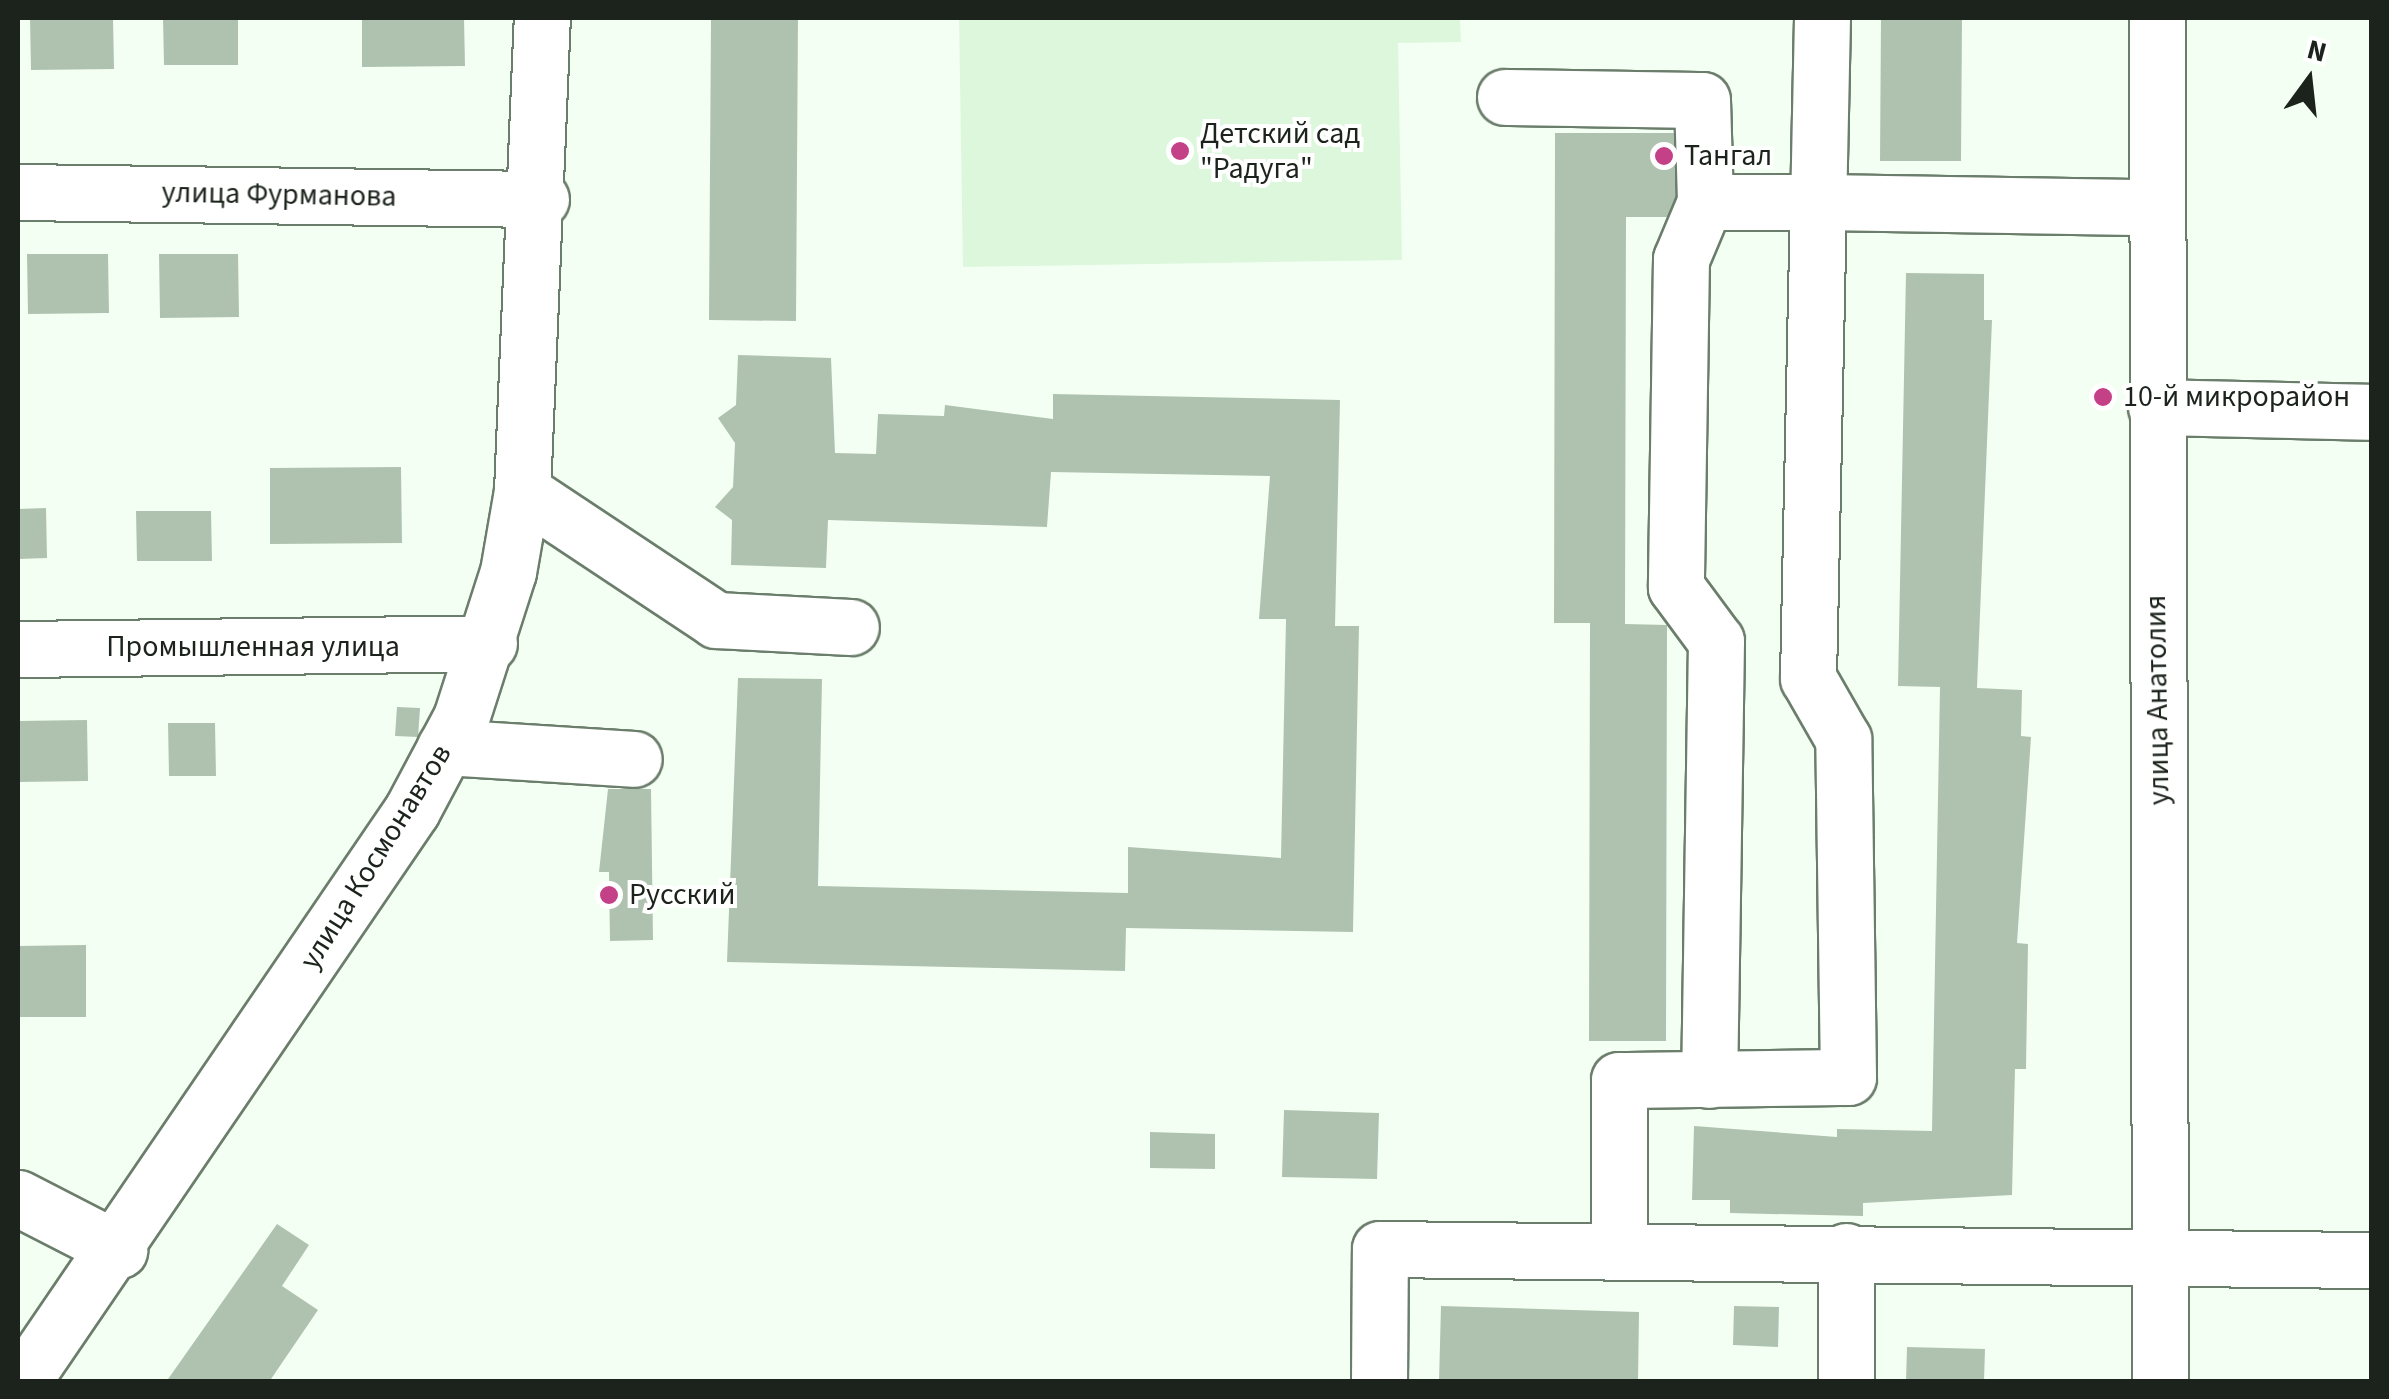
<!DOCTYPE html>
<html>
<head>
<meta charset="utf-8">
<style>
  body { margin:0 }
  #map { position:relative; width:2389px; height:1399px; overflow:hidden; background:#f3fff3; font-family:"Source Sans 3",sans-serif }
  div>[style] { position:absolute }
  .built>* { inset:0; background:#ddf7dd }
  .building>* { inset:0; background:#afc2af }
  .roads { filter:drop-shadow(2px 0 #6b7d6b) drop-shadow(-2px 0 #6b7d6b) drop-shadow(0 2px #6b7d6b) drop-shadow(0 -2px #6b7d6b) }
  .minor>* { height:55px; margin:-27.5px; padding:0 27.5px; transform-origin:27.5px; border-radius:27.5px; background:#fff }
  .dots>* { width:28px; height:28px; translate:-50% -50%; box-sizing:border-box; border:5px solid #fff; border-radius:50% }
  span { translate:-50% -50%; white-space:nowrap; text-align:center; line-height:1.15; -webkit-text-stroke:8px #fff; paint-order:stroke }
  .poi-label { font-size:30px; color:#1c231c }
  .left { translate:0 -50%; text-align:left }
  .street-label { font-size:30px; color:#1c231c }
  .frame { position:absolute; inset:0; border:20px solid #1c231c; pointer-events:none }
  .north { position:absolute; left:2259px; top:30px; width:100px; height:100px; -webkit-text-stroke:8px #fff; paint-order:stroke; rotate:15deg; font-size:28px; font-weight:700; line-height:40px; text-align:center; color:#1c231c }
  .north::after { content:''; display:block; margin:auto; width:35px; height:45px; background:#1c231c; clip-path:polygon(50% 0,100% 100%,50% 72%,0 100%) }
</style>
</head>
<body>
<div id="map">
  <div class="built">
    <i style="clip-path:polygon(959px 18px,1460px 18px,1461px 42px,1398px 43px,1402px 260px,963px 267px)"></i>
  </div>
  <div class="building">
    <i style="clip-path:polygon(30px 18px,113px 18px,114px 69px,31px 70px)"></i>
    <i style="clip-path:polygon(163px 18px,238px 18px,238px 65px,164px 65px)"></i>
    <i style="clip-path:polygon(362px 18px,464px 18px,465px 66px,362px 67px)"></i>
    <i style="clip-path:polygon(711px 18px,798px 18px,796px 321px,709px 320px)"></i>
    <i style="clip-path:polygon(1881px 18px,1962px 18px,1961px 161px,1880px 161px)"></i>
    <i style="clip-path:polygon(1555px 133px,1685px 133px,1685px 217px,1626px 217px,1625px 624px,1667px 625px,1666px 1041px,1589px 1041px,1590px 623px,1554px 623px)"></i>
    <i style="clip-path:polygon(27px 254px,108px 254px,109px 313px,28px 314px)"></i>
    <i style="clip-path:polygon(159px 254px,238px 254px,239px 317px,160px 318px)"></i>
    <i style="clip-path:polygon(1906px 273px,1984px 274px,1984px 320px,1992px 320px,1977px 688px,2022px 690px,2021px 736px,2031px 737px,2017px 943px,2028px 944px,2026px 1069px,2015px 1069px,2012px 1195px,1863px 1203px,1863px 1216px,1730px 1213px,1730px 1200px,1692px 1200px,1694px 1126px,1837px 1137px,1837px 1129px,1932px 1131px,1940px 687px,1898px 686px)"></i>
    <i style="clip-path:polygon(738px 355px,831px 358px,835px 453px,876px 454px,878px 414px,944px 416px,945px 405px,1053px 419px,1053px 394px,1340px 400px,1335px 626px,1359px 626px,1353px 932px,1126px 928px,1125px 971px,727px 962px,738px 678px,822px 679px,818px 886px,1128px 893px,1128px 847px,1281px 858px,1286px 619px,1259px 619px,1270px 476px,1051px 472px,1047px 527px,828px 520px,826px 568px,731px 565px,732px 520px,715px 507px,733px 487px,735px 443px,718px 418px,736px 405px)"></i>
    <i style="clip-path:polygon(401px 467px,402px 543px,270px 544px,270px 468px)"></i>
    <i style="clip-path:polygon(46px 508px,47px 558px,18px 559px,18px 509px)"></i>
    <i style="clip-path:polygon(136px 511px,211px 511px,212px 561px,137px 561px)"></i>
    <i style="clip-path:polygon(397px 707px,420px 708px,418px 737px,395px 736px)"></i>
    <i style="clip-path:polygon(87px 720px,88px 781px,18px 782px,18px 721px)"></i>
    <i style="clip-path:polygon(168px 723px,215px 723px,216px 776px,169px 776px)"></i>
    <i style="clip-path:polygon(608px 789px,651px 789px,653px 940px,610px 941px,609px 872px,599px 872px)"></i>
    <i style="clip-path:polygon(86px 945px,86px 1017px,18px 1017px,18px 946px)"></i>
    <i style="clip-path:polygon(1284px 1110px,1379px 1113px,1377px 1179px,1282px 1177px)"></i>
    <i style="clip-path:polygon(1150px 1132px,1215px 1134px,1215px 1169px,1150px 1168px)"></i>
    <i style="clip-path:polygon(277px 1224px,309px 1245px,282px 1286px,318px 1310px,269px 1382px,166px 1382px)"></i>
    <i style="clip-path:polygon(1441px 1306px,1639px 1312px,1638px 1382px,1439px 1382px)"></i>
    <i style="clip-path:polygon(1734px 1306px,1779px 1307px,1778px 1347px,1733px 1345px)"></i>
    <i style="clip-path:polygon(1907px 1347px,1985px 1349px,1984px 1382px,1906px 1382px)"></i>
  </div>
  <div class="roads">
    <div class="minor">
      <i style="left:1822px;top:18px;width:184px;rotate:91.2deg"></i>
      <i style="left:1818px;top:202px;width:336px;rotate:0.9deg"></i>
      <i style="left:2157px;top:18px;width:1364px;rotate:89.87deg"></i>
      <i style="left:1505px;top:97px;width:197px;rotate:0.9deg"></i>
      <i style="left:1702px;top:100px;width:102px;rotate:88.3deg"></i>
      <i style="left:1705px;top:202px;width:62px;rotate:112.8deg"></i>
      <i style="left:1681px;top:259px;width:328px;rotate:90.9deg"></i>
      <i style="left:1676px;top:587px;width:67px;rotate:53.5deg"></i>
      <i style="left:1716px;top:641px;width:439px;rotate:90.9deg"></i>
      <i style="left:18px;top:192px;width:523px;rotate:0.77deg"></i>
      <i style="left:2156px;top:407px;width:216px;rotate:1.3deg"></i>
      <i style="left:522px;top:491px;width:233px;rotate:33.6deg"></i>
      <i style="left:716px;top:620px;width:135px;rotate:3deg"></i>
      <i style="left:18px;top:649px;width:471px;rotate:-0.7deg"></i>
      <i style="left:445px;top:747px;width:189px;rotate:3.6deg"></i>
      <i style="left:18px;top:1198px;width:114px;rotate:27.2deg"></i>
      <i style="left:1619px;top:1246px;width:166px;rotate:-90deg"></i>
      <i style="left:1619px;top:1080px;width:229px;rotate:-0.8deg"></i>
      <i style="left:1848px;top:1077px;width:338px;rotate:-90.8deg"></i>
      <i style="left:1843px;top:739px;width:70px;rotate:-119.8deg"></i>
      <i style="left:1808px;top:678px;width:476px;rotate:-88.8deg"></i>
      <i style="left:1818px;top:202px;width:113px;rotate:180deg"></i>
      <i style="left:22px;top:1382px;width:692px;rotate:-55.71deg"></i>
      <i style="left:412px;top:810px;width:104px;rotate:-62deg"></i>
      <i style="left:461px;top:718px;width:153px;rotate:-72.2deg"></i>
      <i style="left:508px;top:572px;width:82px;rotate:-80.2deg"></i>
      <i style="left:522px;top:491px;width:473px;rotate:-87.6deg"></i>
      <i style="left:1379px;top:1382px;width:133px;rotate:-89.6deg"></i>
      <i style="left:1380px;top:1249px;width:992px;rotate:0.64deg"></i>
      <i style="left:1846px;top:1382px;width:131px;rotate:-90deg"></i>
    </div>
  </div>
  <div class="dots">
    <i style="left:1180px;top:151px;background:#c44188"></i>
    <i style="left:1664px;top:156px;background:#c44188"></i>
    <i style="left:2103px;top:397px;background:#c44188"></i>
    <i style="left:609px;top:895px;background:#c44188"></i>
  </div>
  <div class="poi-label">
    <span class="left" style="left:1200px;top:151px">Детский сад<br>"Радуга"</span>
    <span class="left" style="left:1684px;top:156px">Тангал</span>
    <span class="left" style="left:2123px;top:397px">10-й микрорайон</span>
    <span class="left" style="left:629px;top:895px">Русский</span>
  </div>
  <div class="street-label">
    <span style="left:279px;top:195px;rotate:1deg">улица Фурманова</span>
    <span style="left:253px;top:647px">Промышленная улица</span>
    <span style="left:2158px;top:700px;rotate:-91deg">улица Анатолия</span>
    <span style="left:376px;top:857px;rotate:-58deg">улица Космонавтов</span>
  </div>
  <div class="frame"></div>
  <div class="north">N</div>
</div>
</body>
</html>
